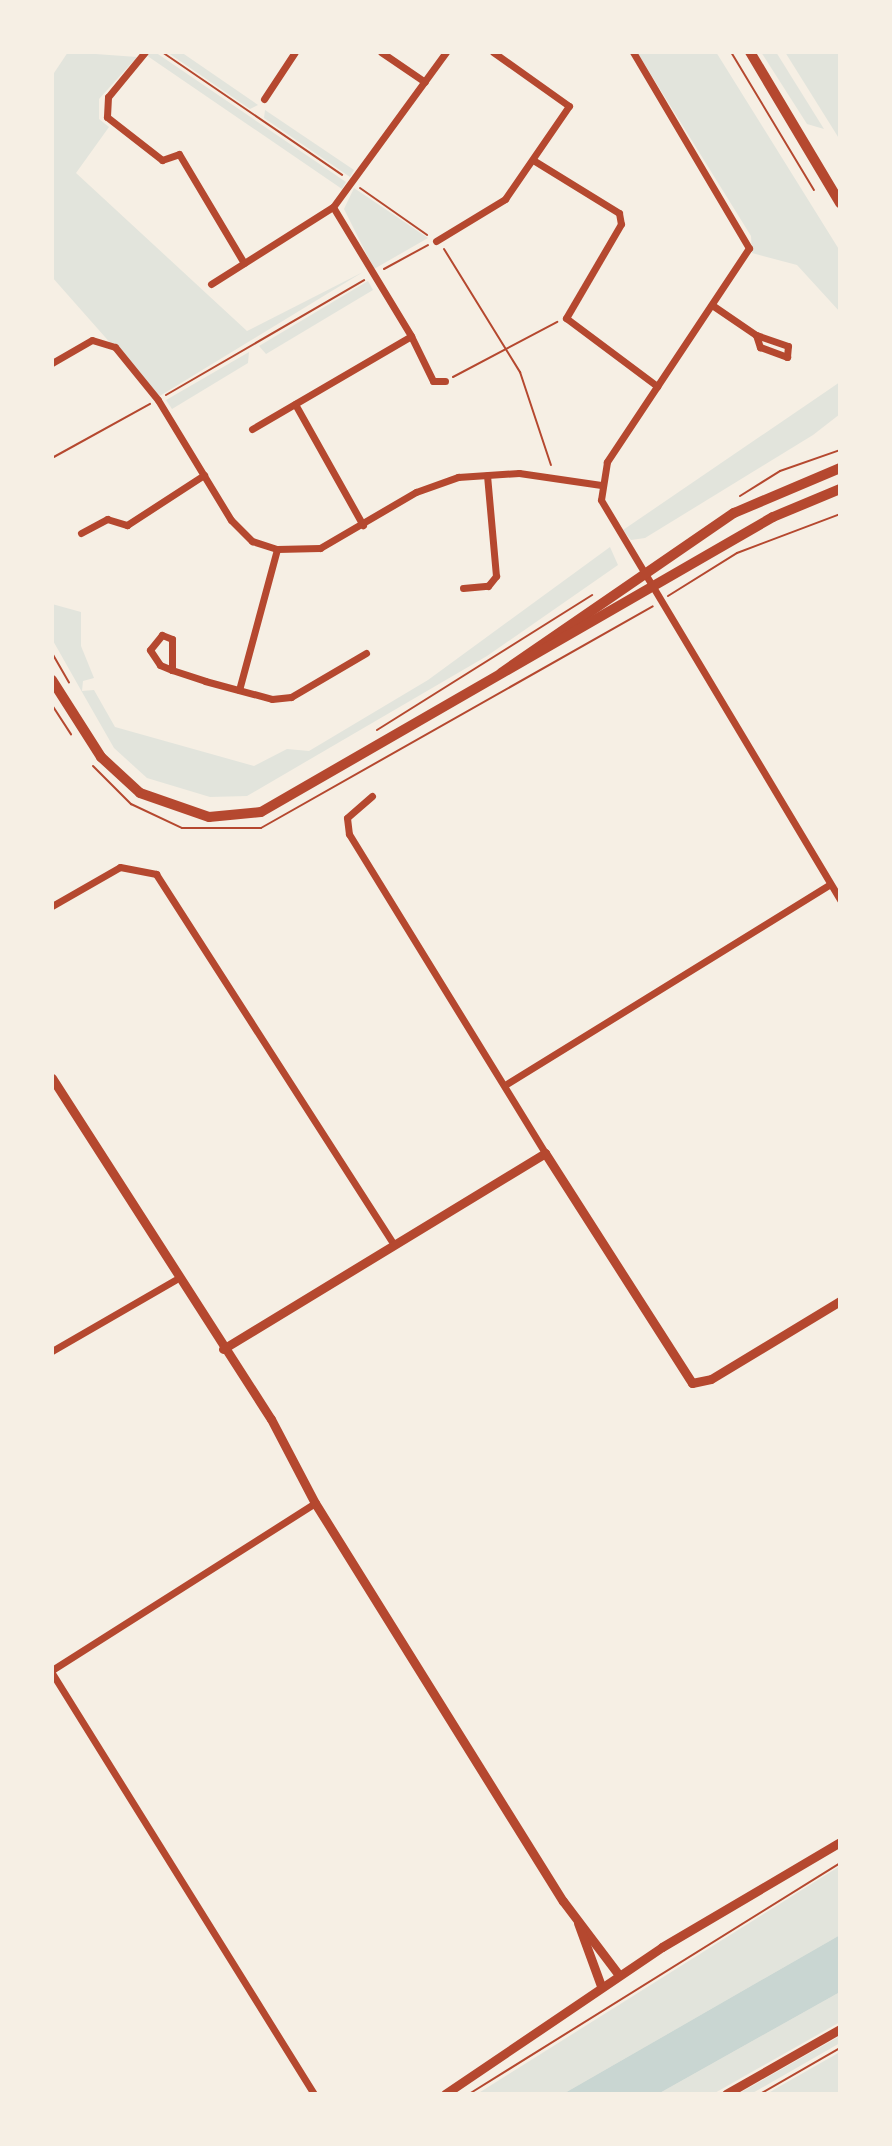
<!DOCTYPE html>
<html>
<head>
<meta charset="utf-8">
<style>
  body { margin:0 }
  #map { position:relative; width:892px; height:2146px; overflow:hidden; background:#f6efe4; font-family:Bitter,serif }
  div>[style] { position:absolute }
  .green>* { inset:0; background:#e2e4dc }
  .water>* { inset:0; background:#c9d6d2 }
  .path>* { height:2px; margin:-1px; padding:0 1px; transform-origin:1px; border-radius:1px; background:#b5482f }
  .minor>* { height:7px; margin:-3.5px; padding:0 3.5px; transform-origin:3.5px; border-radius:3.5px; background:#b5482f }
  .tertiary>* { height:9px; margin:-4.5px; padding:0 4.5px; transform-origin:4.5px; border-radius:4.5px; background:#b5482f }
  .secondary>* { height:10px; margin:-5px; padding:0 5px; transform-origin:5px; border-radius:5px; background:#b5482f }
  span { translate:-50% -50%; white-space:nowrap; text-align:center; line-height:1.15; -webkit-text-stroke:7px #f6efe4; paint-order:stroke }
  .frame { position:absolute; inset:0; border:54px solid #f6efe4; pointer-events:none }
</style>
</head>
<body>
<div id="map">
  <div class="green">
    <i style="clip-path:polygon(68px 52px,137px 57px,99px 99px,99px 119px,109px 127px,76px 173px,247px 331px,363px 272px,158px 397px,52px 277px,52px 76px)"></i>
    <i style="clip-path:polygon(155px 52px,346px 182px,342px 189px,146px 55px)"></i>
    <i style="clip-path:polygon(167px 52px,181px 52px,258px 105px,250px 109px)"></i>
    <i style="clip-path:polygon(637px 52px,716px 52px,840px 251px,840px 312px,797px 265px,752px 253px,751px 236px)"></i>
    <i style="clip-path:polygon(761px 52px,776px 52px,824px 129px,807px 124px)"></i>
    <i style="clip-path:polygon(785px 52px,840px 52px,840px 140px)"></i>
    <i style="clip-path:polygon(265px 110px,354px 170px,350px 177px,264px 118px)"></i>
    <i style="clip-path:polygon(354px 188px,428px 238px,374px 269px,344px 209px)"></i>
    <i style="clip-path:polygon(368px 281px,373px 290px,266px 354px,259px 346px)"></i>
    <i style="clip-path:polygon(249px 352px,248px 363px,172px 409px,166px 400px)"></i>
    <i style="clip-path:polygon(840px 382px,840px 414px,813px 435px,645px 538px,631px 540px,623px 530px)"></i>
    <i style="clip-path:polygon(610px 547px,618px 565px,487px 656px,247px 796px,210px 797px,147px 778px,114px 748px,82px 692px,52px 639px,52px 604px,81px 612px,81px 646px,94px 678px,83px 681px,82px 691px,94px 690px,115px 727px,254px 766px,287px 749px,309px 751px,428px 680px)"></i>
    <i style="clip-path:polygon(840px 1866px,840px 1935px,563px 2094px,477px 2094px)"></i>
    <i style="clip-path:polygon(840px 1992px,840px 2022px,713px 2094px,658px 2094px)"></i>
    <i style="clip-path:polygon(840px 2036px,840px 2043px,751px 2094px,738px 2094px)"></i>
    <i style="clip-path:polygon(840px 2052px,840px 2094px,767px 2094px,775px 2089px)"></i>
  </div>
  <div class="water">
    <i style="clip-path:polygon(840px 1935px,840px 1992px,658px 2094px,563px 2094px)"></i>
  </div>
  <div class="path">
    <i style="left:162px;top:52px;width:218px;rotate:34.3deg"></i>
    <i style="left:731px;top:52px;width:161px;rotate:59deg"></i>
    <i style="left:360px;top:188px;width:82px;rotate:35deg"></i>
    <i style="left:444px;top:249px;width:145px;rotate:58.3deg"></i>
    <i style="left:520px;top:372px;width:98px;rotate:71.6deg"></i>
    <i style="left:384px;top:269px;width:50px;rotate:-28.6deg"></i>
    <i style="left:453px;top:377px;width:118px;rotate:-27.9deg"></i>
    <i style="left:166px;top:395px;width:229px;rotate:-30.1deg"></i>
    <i style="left:52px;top:458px;width:112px;rotate:-28.9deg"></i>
    <i style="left:740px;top:496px;width:47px;rotate:-32deg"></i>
    <i style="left:780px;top:471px;width:64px;rotate:-19.3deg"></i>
    <i style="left:668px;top:596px;width:81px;rotate:-31.9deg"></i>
    <i style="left:737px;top:553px;width:110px;rotate:-20.7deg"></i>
    <i style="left:52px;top:653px;width:34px;rotate:60deg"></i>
    <i style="left:52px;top:705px;width:35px;rotate:57deg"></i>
    <i style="left:377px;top:730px;width:254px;rotate:-32.1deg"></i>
    <i style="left:93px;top:766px;width:54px;rotate:45deg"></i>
    <i style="left:131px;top:804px;width:56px;rotate:25.2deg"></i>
    <i style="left:182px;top:828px;width:79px"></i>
    <i style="left:261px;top:828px;width:450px;rotate:-29.5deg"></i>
    <i style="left:469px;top:2094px;width:437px;rotate:-31.9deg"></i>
    <i style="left:760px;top:2094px;width:92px;rotate:-29.9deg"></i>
  </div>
  <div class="minor">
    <i style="left:145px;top:52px;width:58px;rotate:129.4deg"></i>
    <i style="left:108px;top:97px;width:20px;rotate:93deg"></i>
    <i style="left:107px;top:117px;width:70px;rotate:38deg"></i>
    <i style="left:162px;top:160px;width:18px;rotate:-19deg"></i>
    <i style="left:179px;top:154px;width:127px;rotate:59.2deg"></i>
    <i style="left:381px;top:52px;width:53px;rotate:34.3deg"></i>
    <i style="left:633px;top:52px;width:228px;rotate:59.4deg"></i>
    <i style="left:749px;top:248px;width:257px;rotate:123.6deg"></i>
    <i style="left:607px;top:462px;width:38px;rotate:99deg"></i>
    <i style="left:601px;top:500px;width:466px;rotate:59.1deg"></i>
    <i style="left:264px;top:99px;width:56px;rotate:-56.6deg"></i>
    <i style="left:533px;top:160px;width:101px;rotate:31.6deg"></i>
    <i style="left:619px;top:213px;width:11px;rotate:80deg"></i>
    <i style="left:621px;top:224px;width:109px;rotate:120.3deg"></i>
    <i style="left:566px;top:318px;width:114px;rotate:36.8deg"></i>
    <i style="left:333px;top:207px;width:151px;rotate:58.8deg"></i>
    <i style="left:436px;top:241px;width:81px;rotate:-31.3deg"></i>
    <i style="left:505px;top:199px;width:113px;rotate:-55.5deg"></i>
    <i style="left:569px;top:106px;width:93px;rotate:-144.6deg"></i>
    <i style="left:211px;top:284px;width:144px;rotate:-32.3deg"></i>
    <i style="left:333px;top:207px;width:192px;rotate:-53.9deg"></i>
    <i style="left:712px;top:305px;width:53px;rotate:34.3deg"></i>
    <i style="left:756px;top:335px;width:13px;rotate:72deg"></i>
    <i style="left:760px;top:347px;width:29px;rotate:20deg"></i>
    <i style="left:787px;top:357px;width:11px;rotate:-85deg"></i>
    <i style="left:788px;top:346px;width:34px;rotate:-161deg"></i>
    <i style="left:52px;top:363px;width:46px;rotate:-29.9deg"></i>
    <i style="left:92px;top:340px;width:24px;rotate:17deg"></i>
    <i style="left:115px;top:347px;width:68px;rotate:50.9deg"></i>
    <i style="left:158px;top:400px;width:140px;rotate:58.7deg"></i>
    <i style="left:231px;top:520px;width:30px;rotate:45deg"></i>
    <i style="left:252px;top:541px;width:26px;rotate:18deg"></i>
    <i style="left:277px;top:549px;width:43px;rotate:-1.3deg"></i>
    <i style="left:320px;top:548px;width:111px;rotate:-30.3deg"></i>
    <i style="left:416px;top:492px;width:45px;rotate:-19.7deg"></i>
    <i style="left:458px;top:477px;width:61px;rotate:-3.8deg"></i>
    <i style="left:519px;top:473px;width:83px;rotate:8.3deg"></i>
    <i style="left:295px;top:404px;width:139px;rotate:60.7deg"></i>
    <i style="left:252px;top:429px;width:184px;rotate:-30.3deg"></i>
    <i style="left:411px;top:336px;width:50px;rotate:63.9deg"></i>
    <i style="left:433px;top:381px;width:12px"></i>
    <i style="left:81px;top:533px;width:30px;rotate:-28deg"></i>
    <i style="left:107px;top:519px;width:21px;rotate:17deg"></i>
    <i style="left:127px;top:525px;width:92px;rotate:-33deg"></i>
    <i style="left:463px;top:588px;width:25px;rotate:-5deg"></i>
    <i style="left:488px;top:586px;width:13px;rotate:-51deg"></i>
    <i style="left:496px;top:576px;width:101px;rotate:-95.1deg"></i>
    <i style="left:172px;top:670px;width:31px;rotate:-90deg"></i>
    <i style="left:172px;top:639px;width:11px;rotate:-158deg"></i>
    <i style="left:162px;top:635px;width:19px;rotate:129deg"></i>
    <i style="left:150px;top:650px;width:18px;rotate:56deg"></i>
    <i style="left:160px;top:665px;width:13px;rotate:23deg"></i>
    <i style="left:172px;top:670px;width:35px;rotate:18deg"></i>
    <i style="left:205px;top:681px;width:69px;rotate:15deg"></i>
    <i style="left:272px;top:699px;width:19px;rotate:-6deg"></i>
    <i style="left:291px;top:697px;width:87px;rotate:-30.4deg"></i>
    <i style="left:239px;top:690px;width:146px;rotate:-74.9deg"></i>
    <i style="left:372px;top:796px;width:33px;rotate:139deg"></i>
    <i style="left:347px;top:818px;width:16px;rotate:83deg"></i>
    <i style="left:349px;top:834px;width:374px;rotate:58.4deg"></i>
    <i style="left:52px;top:906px;width:78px;rotate:-29.8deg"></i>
    <i style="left:120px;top:867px;width:37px;rotate:11deg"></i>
    <i style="left:156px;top:874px;width:441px;rotate:57.3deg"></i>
    <i style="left:505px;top:1085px;width:382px;rotate:-31.7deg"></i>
    <i style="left:52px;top:1351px;width:142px;rotate:-30deg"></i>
    <i style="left:52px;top:1670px;width:312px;rotate:-32.4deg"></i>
    <i style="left:52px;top:1673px;width:496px;rotate:58.1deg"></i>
  </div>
  <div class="tertiary">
    <i style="left:52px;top:1078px;width:405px;rotate:57.3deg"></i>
    <i style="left:271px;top:1419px;width:95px;rotate:62.4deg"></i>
    <i style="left:315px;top:1503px;width:469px;rotate:58.1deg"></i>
    <i style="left:563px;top:1901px;width:93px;rotate:52.9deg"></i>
    <i style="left:223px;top:1349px;width:377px;rotate:-31.3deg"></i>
    <i style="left:545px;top:1153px;width:273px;rotate:57.4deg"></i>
    <i style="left:692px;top:1383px;width:19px;rotate:-12deg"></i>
    <i style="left:711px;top:1379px;width:151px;rotate:-31.2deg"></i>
    <i style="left:578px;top:1923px;width:67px;rotate:69.9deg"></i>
    <i style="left:445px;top:2094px;width:262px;rotate:-34.1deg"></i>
    <i style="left:662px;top:1947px;width:207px;rotate:-30.5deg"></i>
    <i style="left:726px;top:2094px;width:131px;rotate:-29.7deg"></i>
  </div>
  <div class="secondary">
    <i style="left:750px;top:52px;width:176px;rotate:59.2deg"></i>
    <i style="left:501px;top:673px;width:283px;rotate:-34.5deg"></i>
    <i style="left:734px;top:513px;width:115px;rotate:-23deg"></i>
    <i style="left:52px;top:680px;width:91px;rotate:57.5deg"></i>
    <i style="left:101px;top:757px;width:53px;rotate:42.7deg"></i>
    <i style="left:140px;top:793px;width:73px;rotate:19.2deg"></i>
    <i style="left:209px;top:817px;width:52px;rotate:-5.5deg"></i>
    <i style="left:261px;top:812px;width:591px;rotate:-29.95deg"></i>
    <i style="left:773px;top:517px;width:73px;rotate:-22.7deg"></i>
  </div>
  <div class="frame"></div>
</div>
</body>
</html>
